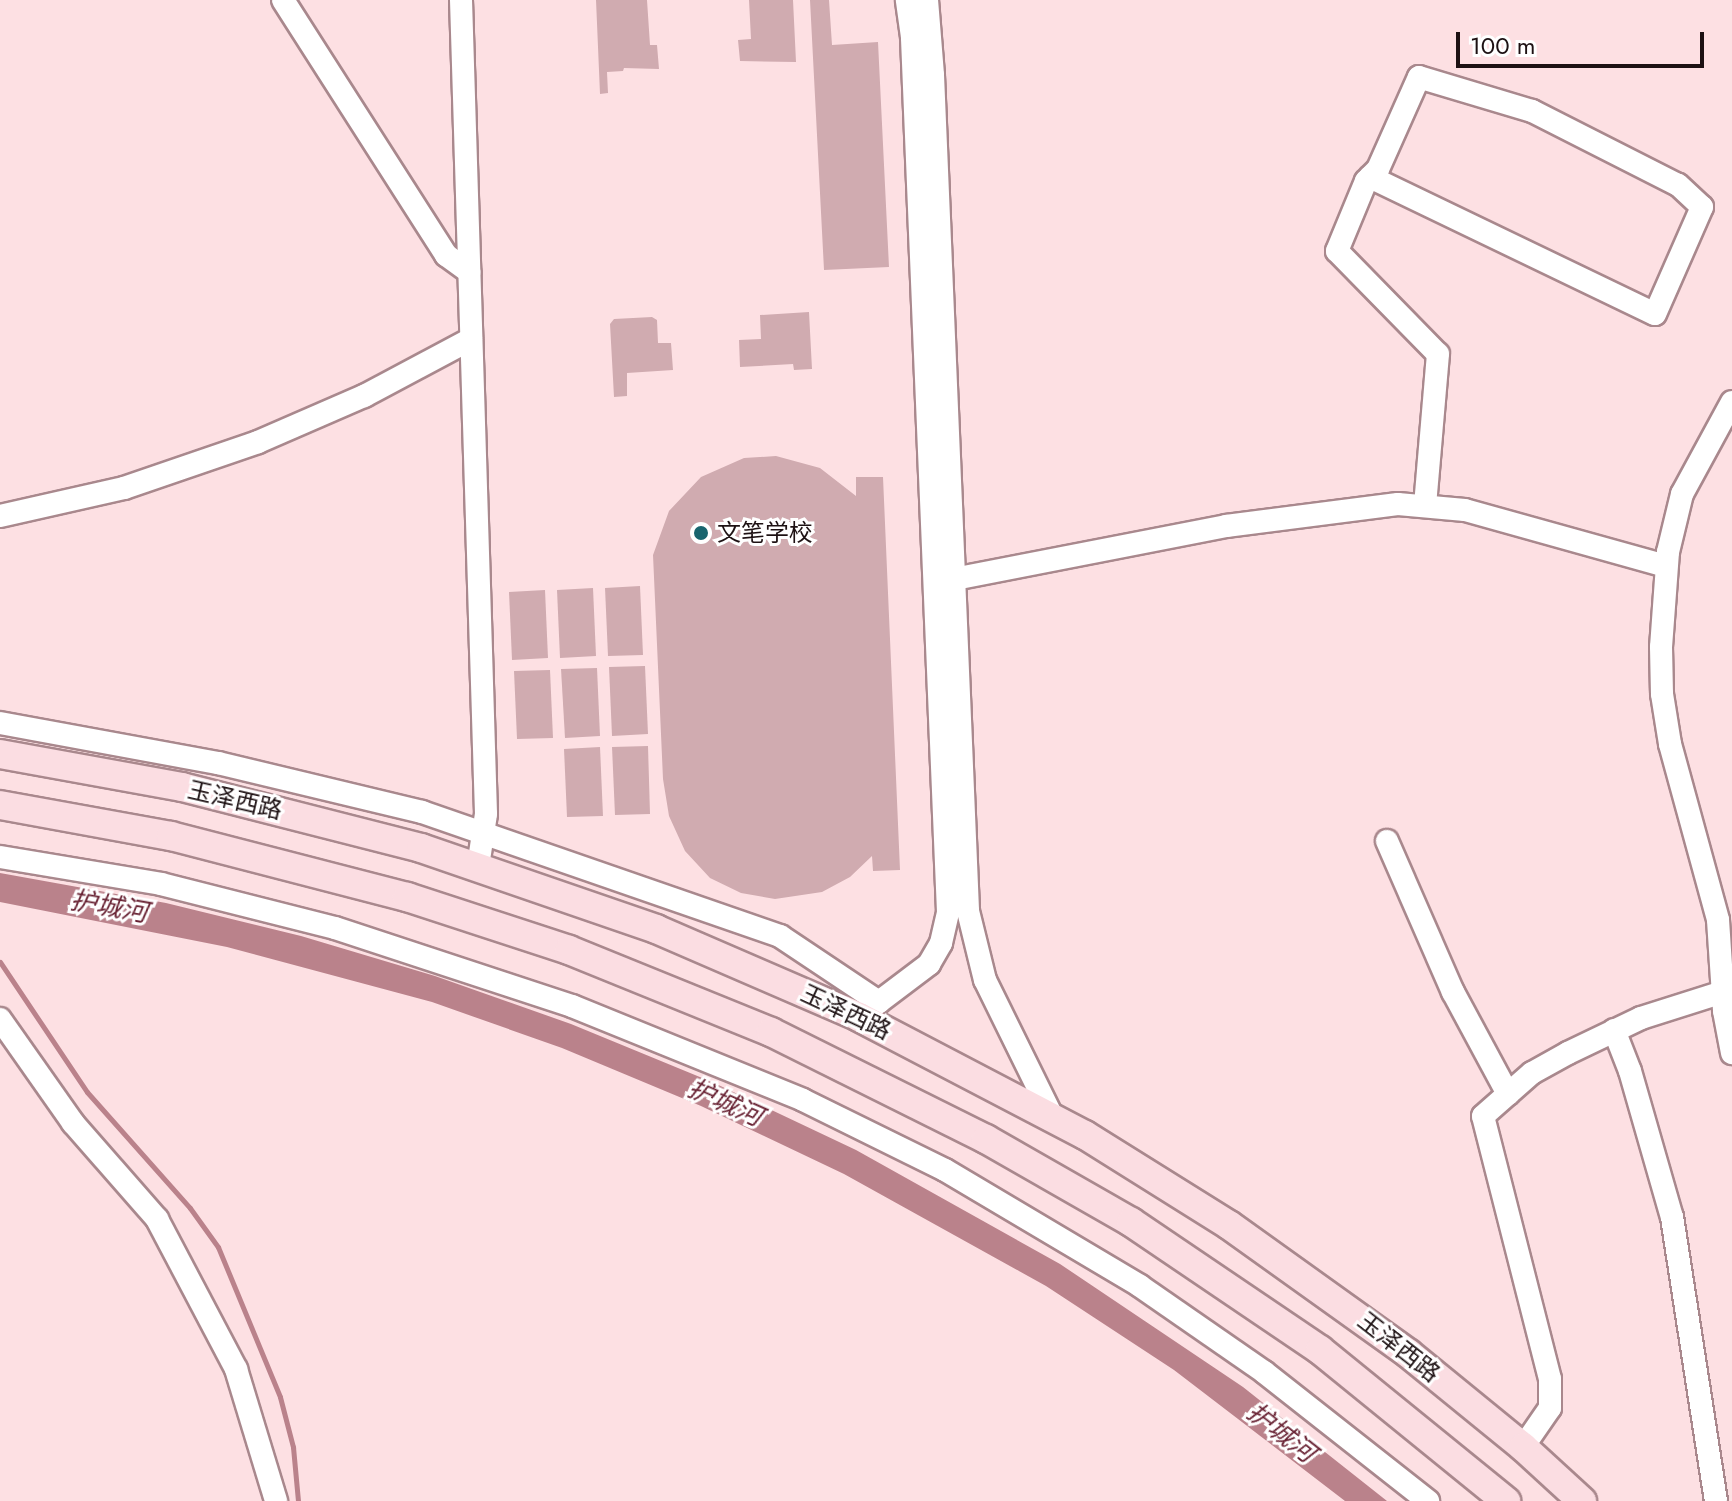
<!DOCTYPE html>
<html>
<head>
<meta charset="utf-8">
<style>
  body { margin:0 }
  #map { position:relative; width:1732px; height:1501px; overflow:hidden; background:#fde0e3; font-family:Jost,"Noto Sans SC",sans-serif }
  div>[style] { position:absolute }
  .green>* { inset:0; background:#d0abb0 }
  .water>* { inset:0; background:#ba828b }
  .stream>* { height:5px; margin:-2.5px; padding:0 2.5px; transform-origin:2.5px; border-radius:2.5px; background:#ba828b }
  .roads { filter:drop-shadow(2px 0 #a9888d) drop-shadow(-2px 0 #a9888d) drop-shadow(0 2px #a9888d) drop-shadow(0 -2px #a9888d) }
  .minor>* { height:22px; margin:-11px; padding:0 11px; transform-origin:11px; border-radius:11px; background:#fff }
  .major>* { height:28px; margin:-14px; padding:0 14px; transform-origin:14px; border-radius:14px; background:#fbdde2 }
  .dots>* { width:22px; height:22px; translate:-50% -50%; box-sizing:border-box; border:4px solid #fff; border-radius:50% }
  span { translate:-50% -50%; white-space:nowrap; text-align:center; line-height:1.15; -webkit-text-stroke:6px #fff; paint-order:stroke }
  .poi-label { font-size:24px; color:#1d1113 }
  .left { translate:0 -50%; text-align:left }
  .street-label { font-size:24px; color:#1d1113 }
  .water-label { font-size:26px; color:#682233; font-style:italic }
  .scale { position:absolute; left:1456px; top:32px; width:248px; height:36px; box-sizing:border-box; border:4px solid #1d1113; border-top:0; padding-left:10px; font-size:24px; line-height:28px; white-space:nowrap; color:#1d1113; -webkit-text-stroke:6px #fff; paint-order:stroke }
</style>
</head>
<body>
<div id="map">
  <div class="green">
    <i style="clip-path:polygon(596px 0,647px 0,650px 45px,657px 45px,659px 69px,624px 68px,623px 71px,607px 72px,608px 93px,600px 94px)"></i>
    <i style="clip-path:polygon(749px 0,793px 0,796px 62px,740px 61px,738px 40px,751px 39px)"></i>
    <i style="clip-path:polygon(810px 0,829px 0,832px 45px,878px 42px,889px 267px,824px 270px)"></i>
    <i style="clip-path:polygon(809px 312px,812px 369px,794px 370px,793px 364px,740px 367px,739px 340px,761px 339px,760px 315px)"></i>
    <i style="clip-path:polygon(652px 317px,657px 320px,658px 343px,671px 343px,673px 370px,627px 373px,627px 396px,614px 397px,610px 324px,614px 319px)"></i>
    <i style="clip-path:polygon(776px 456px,820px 468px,856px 496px,856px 477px,883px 477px,900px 870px,873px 871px,872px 856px,850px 877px,822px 892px,775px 899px,741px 893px,710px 878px,685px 851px,669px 816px,663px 779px,653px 555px,669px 511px,701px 477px,744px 458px)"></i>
    <i style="clip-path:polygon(640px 586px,643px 655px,608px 656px,605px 588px)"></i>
    <i style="clip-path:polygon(593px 588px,596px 656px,560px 658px,557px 590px)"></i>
    <i style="clip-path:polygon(545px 590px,548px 658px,512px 660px,509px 592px)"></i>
    <i style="clip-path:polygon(645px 666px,648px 734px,612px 736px,609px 667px)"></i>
    <i style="clip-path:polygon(597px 668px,600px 736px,565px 738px,561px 669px)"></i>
    <i style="clip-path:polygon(550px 670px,553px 738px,517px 739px,514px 671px)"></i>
    <i style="clip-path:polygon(648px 746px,650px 814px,615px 815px,612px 747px)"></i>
    <i style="clip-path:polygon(600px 747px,603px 816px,567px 817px,564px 749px)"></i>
  </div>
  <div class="water">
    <i style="clip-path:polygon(0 873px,166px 903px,301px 936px,435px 976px,571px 1024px,712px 1082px,856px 1150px,1060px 1264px,1243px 1387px,1387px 1501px,1345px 1501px,1174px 1370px,1046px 1286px,844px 1174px,701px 1106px,562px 1048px,432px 1002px,227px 947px,0 902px)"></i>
  </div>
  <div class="stream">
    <i style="left:0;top:962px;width:156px;rotate:56.2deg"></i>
    <i style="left:87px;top:1092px;width:155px;rotate:48.4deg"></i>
    <i style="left:190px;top:1208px;width:48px;rotate:54.3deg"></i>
    <i style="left:218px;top:1247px;width:162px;rotate:67.5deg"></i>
    <i style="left:280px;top:1397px;width:52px;rotate:75.4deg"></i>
    <i style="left:293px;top:1447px;width:54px;rotate:84.7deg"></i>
  </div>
  <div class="roads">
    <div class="minor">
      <i style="left:283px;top:0;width:303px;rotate:57.4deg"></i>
      <i style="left:446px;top:255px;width:29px;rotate:36deg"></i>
      <i style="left:461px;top:0;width:814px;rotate:88.24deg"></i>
      <i style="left:486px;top:814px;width:53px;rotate:98.7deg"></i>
      <i style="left:927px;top:0;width:75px;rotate:85.4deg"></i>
      <i style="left:933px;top:75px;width:837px;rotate:87.6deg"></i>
      <i style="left:968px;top:911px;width:71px;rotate:76.2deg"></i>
      <i style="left:985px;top:980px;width:154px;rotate:63.8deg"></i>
      <i style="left:1370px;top:177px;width:316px;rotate:25.7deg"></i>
      <i style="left:1655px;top:314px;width:117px;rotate:-66.3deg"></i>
      <i style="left:1702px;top:207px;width:33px;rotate:-137deg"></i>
      <i style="left:1678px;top:185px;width:164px;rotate:-153.1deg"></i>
      <i style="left:1532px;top:111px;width:118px;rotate:-163.3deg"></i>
      <i style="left:1419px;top:77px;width:101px;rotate:114deg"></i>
      <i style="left:1378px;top:169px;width:17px;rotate:135deg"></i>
      <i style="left:1366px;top:181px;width:76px;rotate:112.5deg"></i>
      <i style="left:1337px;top:251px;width:144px;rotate:45.6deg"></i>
      <i style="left:1438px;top:354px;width:152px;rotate:94.9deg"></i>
      <i style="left:1732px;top:402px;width:105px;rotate:118.5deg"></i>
      <i style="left:1682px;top:494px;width:60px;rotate:103.6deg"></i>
      <i style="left:1668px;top:552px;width:95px;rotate:94.2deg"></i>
      <i style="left:1661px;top:647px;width:47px;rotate:88.8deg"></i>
      <i style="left:1662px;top:694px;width:51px;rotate:80.9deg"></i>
      <i style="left:1670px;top:744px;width:182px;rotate:74.7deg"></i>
      <i style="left:1718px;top:920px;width:91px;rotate:86.2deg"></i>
      <i style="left:1724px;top:1011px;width:43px;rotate:79.2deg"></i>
      <i style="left:0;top:516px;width:127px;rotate:-12.7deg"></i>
      <i style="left:124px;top:488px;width:142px;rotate:-18.9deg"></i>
      <i style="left:258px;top:442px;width:116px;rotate:-23.5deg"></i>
      <i style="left:364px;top:396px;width:121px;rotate:-28deg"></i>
      <i style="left:954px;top:579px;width:277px;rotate:-11deg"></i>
      <i style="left:1226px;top:526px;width:173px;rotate:-7.3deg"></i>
      <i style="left:1398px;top:504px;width:67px;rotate:5.1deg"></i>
      <i style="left:1465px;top:510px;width:209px;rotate:15.6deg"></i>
      <i style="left:0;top:723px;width:222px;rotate:10.4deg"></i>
      <i style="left:218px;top:763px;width:210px;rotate:13.5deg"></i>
      <i style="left:422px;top:812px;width:379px;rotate:19.1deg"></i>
      <i style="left:780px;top:936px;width:119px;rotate:33.7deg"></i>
      <i style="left:1387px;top:841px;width:165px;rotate:66.4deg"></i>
      <i style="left:1453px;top:992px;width:116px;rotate:61.7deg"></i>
      <i style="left:0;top:857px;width:163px;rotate:9.5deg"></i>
      <i style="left:161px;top:884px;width:179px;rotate:14.2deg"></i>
      <i style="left:335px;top:928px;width:250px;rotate:18.2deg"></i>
      <i style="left:572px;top:1006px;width:249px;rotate:22.1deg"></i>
      <i style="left:803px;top:1100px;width:158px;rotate:26.2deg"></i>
      <i style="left:945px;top:1170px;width:227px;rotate:30.7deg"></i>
      <i style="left:1140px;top:1286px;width:151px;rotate:34.7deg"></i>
      <i style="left:1264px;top:1372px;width:209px;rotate:38.2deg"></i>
      <i style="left:859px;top:1017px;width:88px;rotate:-37.1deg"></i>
      <i style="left:929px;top:964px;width:24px;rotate:-60deg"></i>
      <i style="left:941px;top:943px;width:32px;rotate:-77deg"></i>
      <i style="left:948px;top:912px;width:876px;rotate:-92.36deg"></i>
      <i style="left:912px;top:37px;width:37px;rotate:-98deg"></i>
      <i style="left:0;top:1019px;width:127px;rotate:54.9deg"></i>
      <i style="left:73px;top:1123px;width:128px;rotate:48.8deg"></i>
      <i style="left:157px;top:1219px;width:170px;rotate:62.2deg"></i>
      <i style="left:236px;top:1369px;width:138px;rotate:73.1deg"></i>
      <i style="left:1614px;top:1030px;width:44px;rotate:68.7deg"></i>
      <i style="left:1630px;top:1071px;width:152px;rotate:74deg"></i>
      <i style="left:1672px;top:1217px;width:287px;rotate:81.2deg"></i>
      <i style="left:1523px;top:1447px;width:47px;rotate:-55.3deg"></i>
      <i style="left:1550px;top:1408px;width:29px;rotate:-90deg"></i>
      <i style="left:1550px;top:1379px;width:271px;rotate:-104.3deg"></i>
      <i style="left:1483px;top:1116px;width:65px;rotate:-41.3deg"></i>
      <i style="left:1532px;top:1073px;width:41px;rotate:-29.1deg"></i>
      <i style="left:1568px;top:1053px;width:81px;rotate:-25.6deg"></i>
      <i style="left:1641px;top:1018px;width:86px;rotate:-17.6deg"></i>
    </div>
    <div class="major">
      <i style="left:0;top:754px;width:185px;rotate:10.3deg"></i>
      <i style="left:182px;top:787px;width:247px;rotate:14.3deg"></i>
      <i style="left:421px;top:848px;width:249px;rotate:19deg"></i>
      <i style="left:656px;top:929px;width:221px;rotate:23.4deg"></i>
      <i style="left:859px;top:1017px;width:255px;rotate:27.6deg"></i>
      <i style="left:1085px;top:1135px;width:170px;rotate:32deg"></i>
      <i style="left:1229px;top:1225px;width:221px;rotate:35.6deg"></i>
      <i style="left:1409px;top:1354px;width:147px;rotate:39.2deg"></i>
      <i style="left:1523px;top:1447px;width:80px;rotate:42.5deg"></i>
      <i style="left:0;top:805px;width:174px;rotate:10.3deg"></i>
      <i style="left:171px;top:836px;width:244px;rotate:14.5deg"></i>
      <i style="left:407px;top:897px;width:170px;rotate:18.1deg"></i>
      <i style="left:569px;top:950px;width:218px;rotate:22.1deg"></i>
      <i style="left:771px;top:1032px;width:240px;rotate:26.5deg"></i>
      <i style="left:986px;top:1139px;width:167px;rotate:29.8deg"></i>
      <i style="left:1131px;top:1222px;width:228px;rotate:34.1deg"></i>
      <i style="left:1320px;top:1350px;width:240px;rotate:39.1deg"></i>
    </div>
  </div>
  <div class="dots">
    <i style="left:701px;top:533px;background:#18646e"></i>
  </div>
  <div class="poi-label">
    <span class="left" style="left:717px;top:533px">文笔学校</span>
  </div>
  <div class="street-label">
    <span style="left:235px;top:800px;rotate:13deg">玉泽西路</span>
    <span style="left:846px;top:1012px;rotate:25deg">玉泽西路</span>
    <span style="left:1399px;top:1347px;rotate:38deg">玉泽西路</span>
  </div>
  <div class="water-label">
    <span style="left:109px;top:907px;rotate:10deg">护城河</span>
    <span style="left:725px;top:1103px;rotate:24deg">护城河</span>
    <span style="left:1281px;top:1433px;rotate:38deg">护城河</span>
  </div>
  <div class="scale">100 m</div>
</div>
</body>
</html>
